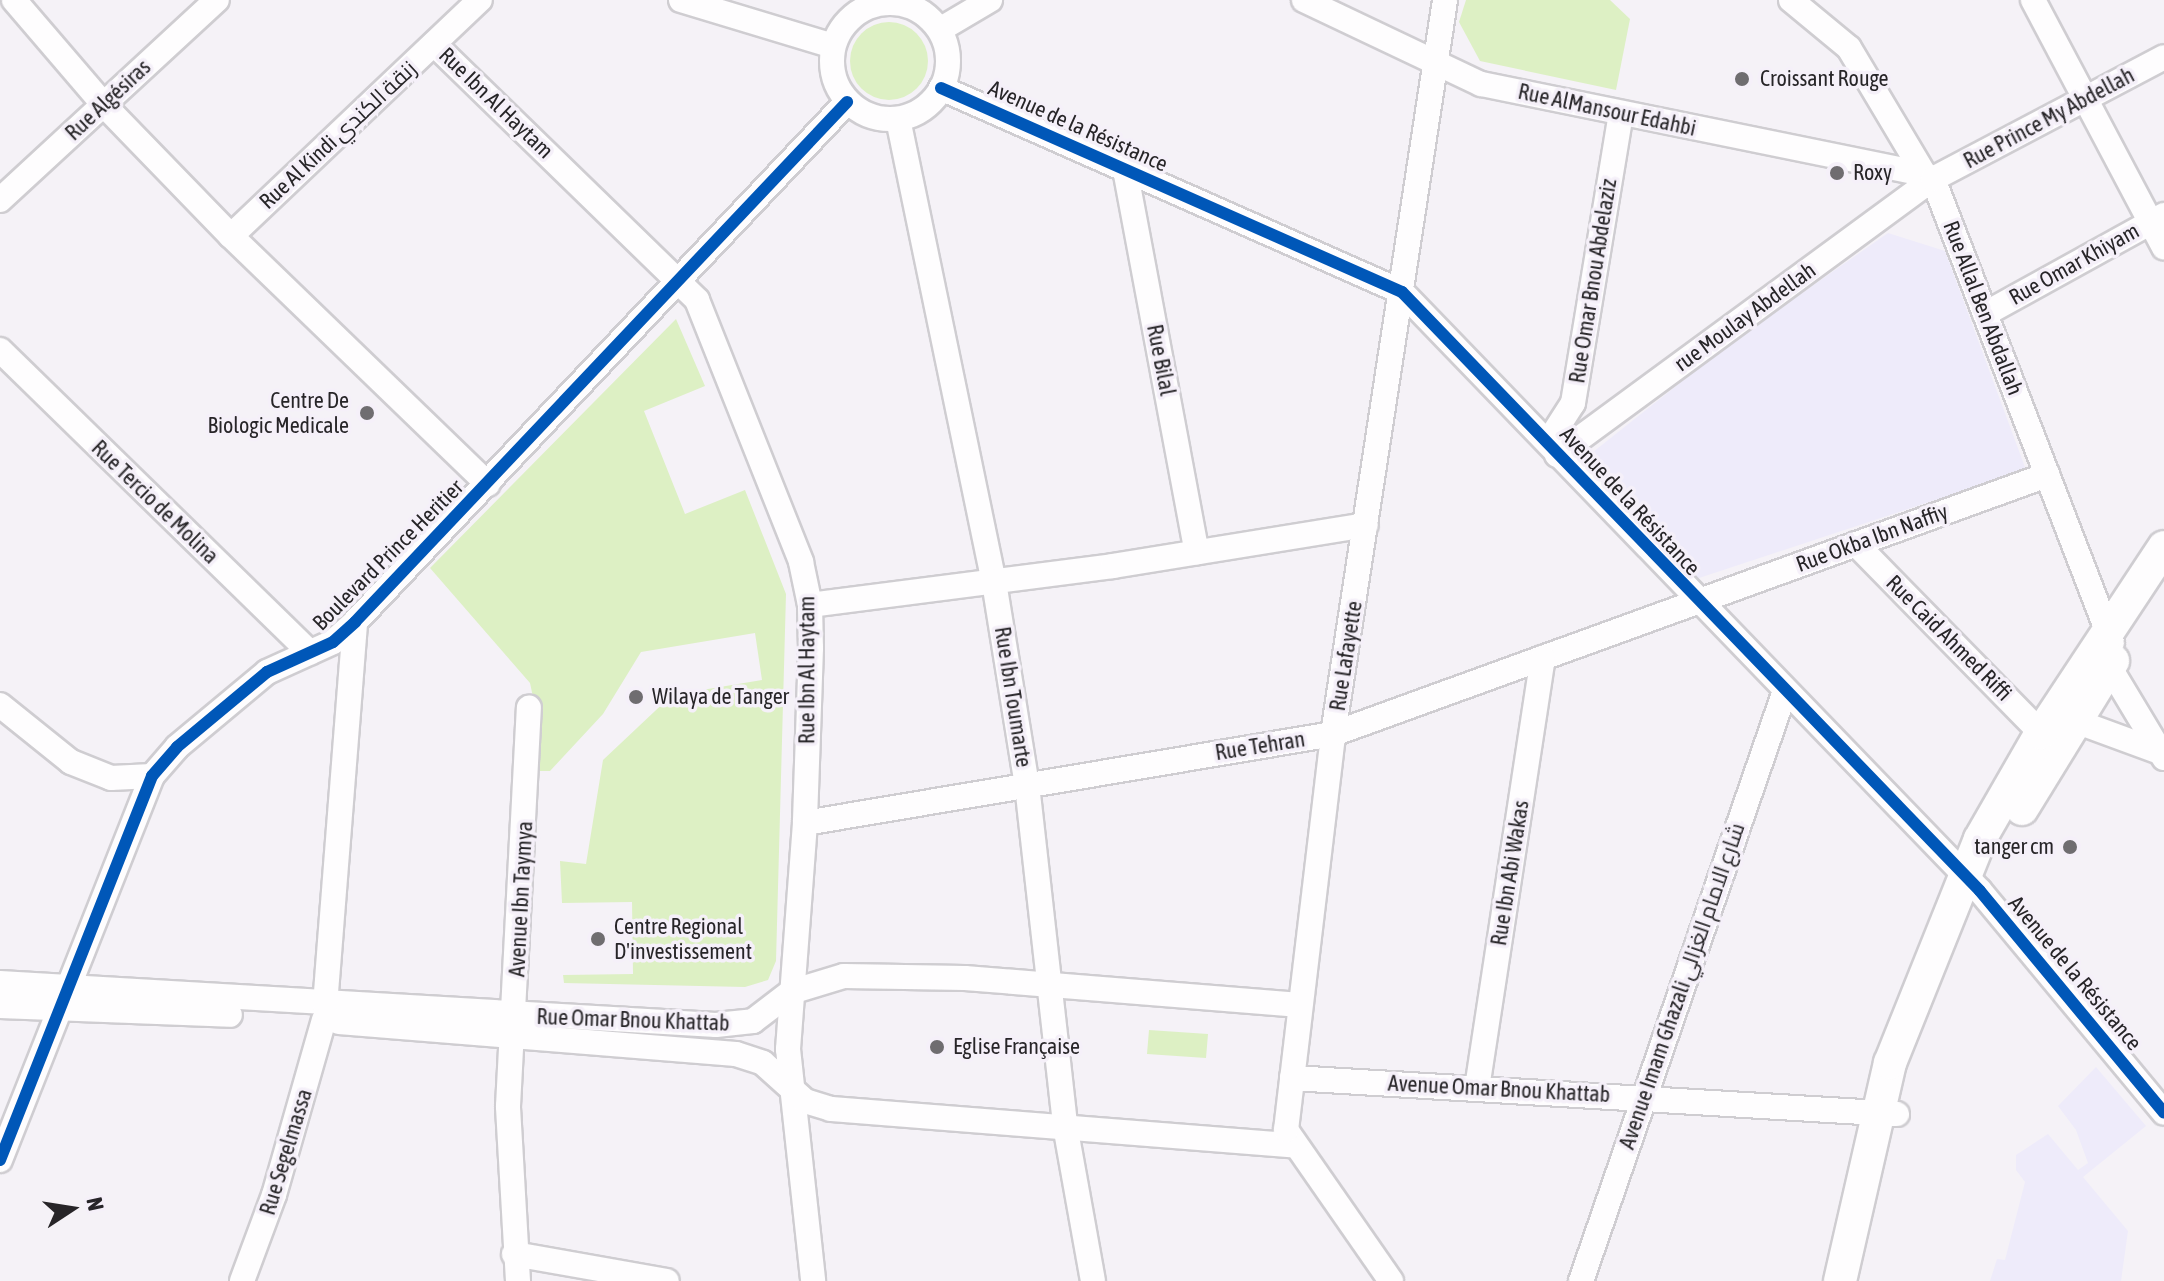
<!DOCTYPE html>
<html>
<head>
<meta charset="utf-8">
<style>
  body { margin:0 }
  #map { position:relative; width:2164px; height:1281px; overflow:hidden; background:#f5f2f7; font-family:"Asap Condensed",Cairo,sans-serif }
  div>[style] { position:absolute }
  .education>* { inset:0; background:#eeebfa }
  .green>* { inset:0; background:#ddf0c4 }
  .round { border-radius:50% }
  .roads { filter:drop-shadow(2px 0 #cfcdd1) drop-shadow(-2px 0 #cfcdd1) drop-shadow(0 2px #cfcdd1) drop-shadow(0 -2px #cfcdd1) }
  .minor>* { height:24px; margin:-12px; padding:0 12px; transform-origin:12px; border-radius:12px; background:#fefdfe }
  .minor>.ring { margin:-12px; padding:0; box-sizing:content-box; background:none; border:24px solid #fefdfe; border-radius:50% }
  .major>* { height:32px; margin:-16px; padding:0 16px; transform-origin:16px; border-radius:16px; background:#fefdfe }
  .cycleway>* { height:12px; margin:-6px; padding:0 6px; transform-origin:6px; border-radius:6px; background:#0057b8 }
  .dots>* { width:22px; height:22px; translate:-50% -50%; box-sizing:border-box; border:4px solid #f5f0f9; border-radius:50% }
  span { translate:-50% -50%; white-space:nowrap; text-align:center; line-height:1.15; -webkit-text-stroke:7px #f5f0f9; paint-order:stroke }
  .poi-label { font-size:22px; color:#272528 }
  .left { translate:0 -50%; text-align:left }
  .right { translate:-100% -50%; text-align:right }
  .street-label { font-size:22px; color:#272528 }
  .north { position:absolute; left:32px; top:1169px; width:80px; height:80px; -webkit-text-stroke:6px #f5f0f9; paint-order:stroke; rotate:78deg; font-size:22px; font-weight:700; line-height:32px; text-align:center; color:#272528 }
  .north::after { content:''; display:block; margin:auto; width:28px; height:36px; background:#272528; clip-path:polygon(50% 0,100% 100%,50% 72%,0 100%) }
</style>
</head>
<body>
<div id="map">
  <div class="education">
    <i style="clip-path:polygon(1888px 233px,1945px 251px,2026px 470px,1696px 579px,1588px 456px,1729px 344px)"></i>
    <i style="clip-path:polygon(2096px 1067px,2146px 1126px,2083px 1177px,2128px 1231px,2121px 1281px,1990px 1281px,1997px 1259px,2005px 1260px,2025px 1182px,2016px 1170px,2016px 1155px,2048px 1134px,2078px 1170px,2088px 1163px,2076px 1130px,2058px 1106px)"></i>
  </div>
  <div class="green">
    <i style="clip-path:polygon(1466px 0,1610px 0,1630px 19px,1616px 90px,1480px 61px,1459px 22px)"></i>
    <i class="round" style="left:850px;top:22px;width:78px;height:78px"></i>
    <i style="clip-path:polygon(676px 319px,705px 386px,644px 411px,685px 514px,745px 490px,786px 594px,776px 961px,768px 980px,745px 987px,564px 983px,563px 975px,633px 974px,632px 902px,562px 903px,560px 861px,586px 864px,603px 760px,672px 695px,762px 680px,755px 633px,641px 652px,603px 714px,550px 771px,531px 771px,536px 711px,530px 683px,430px 568px)"></i>
    <i style="clip-path:polygon(1149px 1030px,1208px 1034px,1206px 1058px,1147px 1054px)"></i>
  </div>
  <div class="roads">
    <div class="minor">
      <i style="left:14px;top:0;width:137px;rotate:49.4deg"></i>
      <i style="left:103px;top:104px;width:184px;rotate:45.9deg"></i>
      <i style="left:231px;top:236px;width:357px;rotate:44deg"></i>
      <i style="left:681px;top:0;width:159px;rotate:16.8deg"></i>
      <i style="left:1304px;top:0;width:196px;rotate:25.4deg"></i>
      <i style="left:1481px;top:84px;width:452px;rotate:11.5deg"></i>
      <i style="left:1791px;top:0;width:75px;rotate:39.6deg"></i>
      <i style="left:1849px;top:48px;width:147px;rotate:59.2deg"></i>
      <i style="left:1924px;top:174px;width:10px;rotate:29deg"></i>
      <i style="left:1933px;top:179px;width:497px;rotate:68.9deg"></i>
      <i style="left:2033px;top:0;width:280px;rotate:62.1deg"></i>
      <i class="ring" style="left:832px;top:3px;width:92px;height:92px"></i>
      <i style="left:941px;top:29px;width:57px;rotate:-30.6deg"></i>
      <i style="left:434px;top:44px;width:367px;rotate:44.2deg"></i>
      <i style="left:697px;top:300px;width:282px;rotate:68.3deg"></i>
      <i style="left:801px;top:562px;width:44px;rotate:78.2deg"></i>
      <i style="left:810px;top:605px;width:43px;rotate:88.7deg"></i>
      <i style="left:811px;top:648px;width:175px;rotate:92deg"></i>
      <i style="left:805px;top:823px;width:227px;rotate:94.3deg"></i>
      <i style="left:788px;top:1049px;width:233px;rotate:83.8deg"></i>
      <i style="left:941px;top:88px;width:504px;rotate:23.87deg"></i>
      <i style="left:1402px;top:292px;width:832px;rotate:46.02deg"></i>
      <i style="left:1980px;top:891px;width:288px;rotate:50.3deg"></i>
      <i style="left:898px;top:119px;width:473px;rotate:78.3deg"></i>
      <i style="left:994px;top:582px;width:206px;rotate:80.8deg"></i>
      <i style="left:1027px;top:785px;width:348px;rotate:83.6deg"></i>
      <i style="left:1066px;top:1131px;width:152px;rotate:79.8deg"></i>
      <i style="left:1125px;top:169px;width:390px;rotate:79.4deg"></i>
      <i style="left:0;top:200px;width:295px;rotate:-42.7deg"></i>
      <i style="left:231px;top:236px;width:343px;rotate:-43.5deg"></i>
      <i style="left:1985px;top:314px;width:205px;rotate:-28.9deg"></i>
      <i style="left:0;top:350px;width:433px;rotate:44.3deg"></i>
      <i style="left:1548px;top:442px;width:46px;rotate:-57.3deg"></i>
      <i style="left:1573px;top:403px;width:294px;rotate:-80.6deg"></i>
      <i style="left:1557px;top:455px;width:466px;rotate:-36.3deg"></i>
      <i style="left:1933px;top:179px;width:261px;rotate:-27.8deg"></i>
      <i style="left:1856px;top:544px;width:264px;rotate:45.6deg"></i>
      <i style="left:810px;top:605px;width:305px;rotate:-7.3deg"></i>
      <i style="left:1113px;top:566px;width:256px;rotate:-9.2deg"></i>
      <i style="left:2110px;top:668px;width:105px;rotate:59deg"></i>
      <i style="left:0;top:705px;width:91px;rotate:38.8deg"></i>
      <i style="left:71px;top:762px;width:43px;rotate:21.8deg"></i>
      <i style="left:111px;top:778px;width:41px;rotate:-2.8deg"></i>
      <i style="left:2078px;top:722px;width:87px;rotate:20.1deg"></i>
      <i style="left:805px;top:823px;width:535px;rotate:-9.57deg"></i>
      <i style="left:1333px;top:734px;width:760px;rotate:-19.94deg"></i>
      <i style="left:0;top:983px;width:717px;rotate:3.36deg"></i>
      <i style="left:716px;top:1025px;width:37px;rotate:-6deg"></i>
      <i style="left:753px;top:1021px;width:48px;rotate:-37.3deg"></i>
      <i style="left:791px;top:992px;width:55px;rotate:-16.8deg"></i>
      <i style="left:844px;top:976px;width:121px;rotate:0.9deg"></i>
      <i style="left:965px;top:978px;width:336px;rotate:4.6deg"></i>
      <i style="left:325px;top:1005px;width:384px;rotate:-85.5deg"></i>
      <i style="left:0;top:1006px;width:230px;rotate:2.2deg"></i>
      <i style="left:339px;top:1022px;width:398px;rotate:4.6deg"></i>
      <i style="left:736px;top:1054px;width:28px;rotate:18deg"></i>
      <i style="left:763px;top:1063px;width:57px;rotate:42.1deg"></i>
      <i style="left:805px;top:1101px;width:27px;rotate:17deg"></i>
      <i style="left:831px;top:1109px;width:462px;rotate:4.5deg"></i>
      <i style="left:1292px;top:1078px;width:606px;rotate:3.41deg"></i>
      <i style="left:1477px;top:1088px;width:435px;rotate:-81.3deg"></i>
      <i style="left:0;top:1160px;width:413px;rotate:-68.4deg"></i>
      <i style="left:152px;top:776px;width:38px;rotate:-49deg"></i>
      <i style="left:177px;top:747px;width:117px;rotate:-39.8deg"></i>
      <i style="left:267px;top:672px;width:72px;rotate:-24.4deg"></i>
      <i style="left:333px;top:642px;width:30px;rotate:-42deg"></i>
      <i style="left:355px;top:622px;width:716px;rotate:-46.58deg"></i>
      <i style="left:514px;top:1254px;width:155px;rotate:10deg"></i>
      <i style="left:242px;top:1281px;width:92px;rotate:-69.6deg"></i>
      <i style="left:274px;top:1195px;width:182px;rotate:-74.1deg"></i>
      <i style="left:518px;top:1281px;width:175px;rotate:-93.3deg"></i>
      <i style="left:508px;top:1106px;width:399px;rotate:-87deg"></i>
      <i style="left:1391px;top:1281px;width:184px;rotate:-124.8deg"></i>
      <i style="left:1286px;top:1130px;width:399px;rotate:-83.2deg"></i>
      <i style="left:1333px;top:734px;width:742px;rotate:-81.32deg"></i>
      <i style="left:1581px;top:1281px;width:624px;rotate:-70.93deg"></i>
    </div>
    <div class="major">
      <i style="left:2022px;top:809px;width:174px;rotate:-58.4deg"></i>
      <i style="left:1840px;top:1281px;width:224px;rotate:-77.1deg"></i>
      <i style="left:1890px;top:1063px;width:241px;rotate:-68.1deg"></i>
      <i style="left:1980px;top:839px;width:122px;rotate:-60.1deg"></i>
      <i style="left:2041px;top:733px;width:223px;rotate:-56.5deg"></i>
    </div>
  </div>
  <div class="cycleway">
    <i style="left:941px;top:88px;width:504px;rotate:23.87deg"></i>
    <i style="left:1402px;top:292px;width:832px;rotate:46.02deg"></i>
    <i style="left:1980px;top:891px;width:288px;rotate:50.3deg"></i>
    <i style="left:0;top:1160px;width:413px;rotate:-68.4deg"></i>
    <i style="left:152px;top:776px;width:38px;rotate:-49deg"></i>
    <i style="left:177px;top:747px;width:117px;rotate:-39.8deg"></i>
    <i style="left:267px;top:672px;width:72px;rotate:-24.4deg"></i>
    <i style="left:333px;top:642px;width:30px;rotate:-42deg"></i>
    <i style="left:355px;top:622px;width:716px;rotate:-46.58deg"></i>
  </div>
  <div class="dots">
    <i style="left:1742px;top:79px;background:#6f6d70"></i>
    <i style="left:1837px;top:173px;background:#6f6d70"></i>
    <i style="left:367px;top:413px;background:#6f6d70"></i>
    <i style="left:636px;top:697px;background:#6f6d70"></i>
    <i style="left:2070px;top:847px;background:#6f6d70"></i>
    <i style="left:598px;top:939px;background:#6f6d70"></i>
    <i style="left:937px;top:1047px;background:#6f6d70"></i>
  </div>
  <div class="poi-label">
    <span class="left" style="left:1760px;top:79px">Croissant Rouge</span>
    <span class="left" style="left:1853px;top:173px">Roxy</span>
    <span class="right" style="left:349px;top:413px">Centre De<br>Biologic Medicale</span>
    <span class="left" style="left:652px;top:697px">Wilaya de Tanger</span>
    <span class="right" style="left:2054px;top:847px">tanger cm</span>
    <span class="left" style="left:614px;top:939px">Centre Regional<br>D'investissement</span>
    <span class="left" style="left:953px;top:1047px">Eglise Française</span>
  </div>
  <div class="street-label">
    <span style="left:108px;top:100px;rotate:-43deg">Rue Algésiras</span>
    <span style="left:496px;top:103px;rotate:44deg">Rue Ibn Al Haytam</span>
    <span style="left:1607px;top:110px;rotate:12deg">Rue AlMansour Edahbi</span>
    <span style="left:2049px;top:118px;rotate:-28deg">Rue Prince My Abdellah</span>
    <span style="left:1078px;top:126px;rotate:24deg">Avenue de la Résistance</span>
    <span style="left:338px;top:135px;rotate:-43deg">Rue Al Kindi زنقة الكندي</span>
    <span style="left:2074px;top:264px;rotate:-29deg">Rue Omar Khiyam</span>
    <span style="left:1593px;top:281px;rotate:-81deg">Rue Omar Bnou Abdelaziz</span>
    <span style="left:1983px;top:308px;rotate:69deg">Rue Allal Ben Abdallah</span>
    <span style="left:1745px;top:317px;rotate:-36deg">rue Moulay Abdellah</span>
    <span style="left:1161px;top:360px;rotate:79deg">Rue Bilal</span>
    <span style="left:1630px;top:501px;rotate:47deg">Avenue de la Résistance</span>
    <span style="left:155px;top:502px;rotate:44deg">Rue Tercio de Molina</span>
    <span style="left:1872px;top:538px;rotate:-20deg">Rue Okba Ibn Naffiy</span>
    <span style="left:388px;top:555px;rotate:-45deg">Boulevard Prince Heritier</span>
    <span style="left:1949px;top:638px;rotate:45deg">Rue Caid Ahmed Riffi</span>
    <span style="left:1346px;top:656px;rotate:-81deg">Rue Lafayette</span>
    <span style="left:807px;top:670px;rotate:-90deg">Rue Ibn Al Haytam</span>
    <span style="left:1013px;top:697px;rotate:81deg">Rue Ibn Toumarte</span>
    <span style="left:1260px;top:746px;rotate:-9deg">Rue Tehran</span>
    <span style="left:1510px;top:873px;rotate:-81deg">Rue Ibn Abi Wakas</span>
    <span style="left:521px;top:899px;rotate:-87deg">Avenue Ibn Taymya</span>
    <span style="left:2075px;top:973px;rotate:50deg">Avenue de la Résistance</span>
    <span style="left:1682px;top:986px;rotate:-71deg">Avenue Imam Ghazali شارع الامام الغزالي</span>
    <span style="left:633px;top:1020px;rotate:2deg">Rue Omar Bnou Khattab</span>
    <span style="left:1499px;top:1089px;rotate:3deg">Avenue Omar Bnou Khattab</span>
    <span style="left:286px;top:1152px;rotate:-73deg">Rue Segelmassa</span>
  </div>
  <div class="north">N</div>
</div>
</body>
</html>
